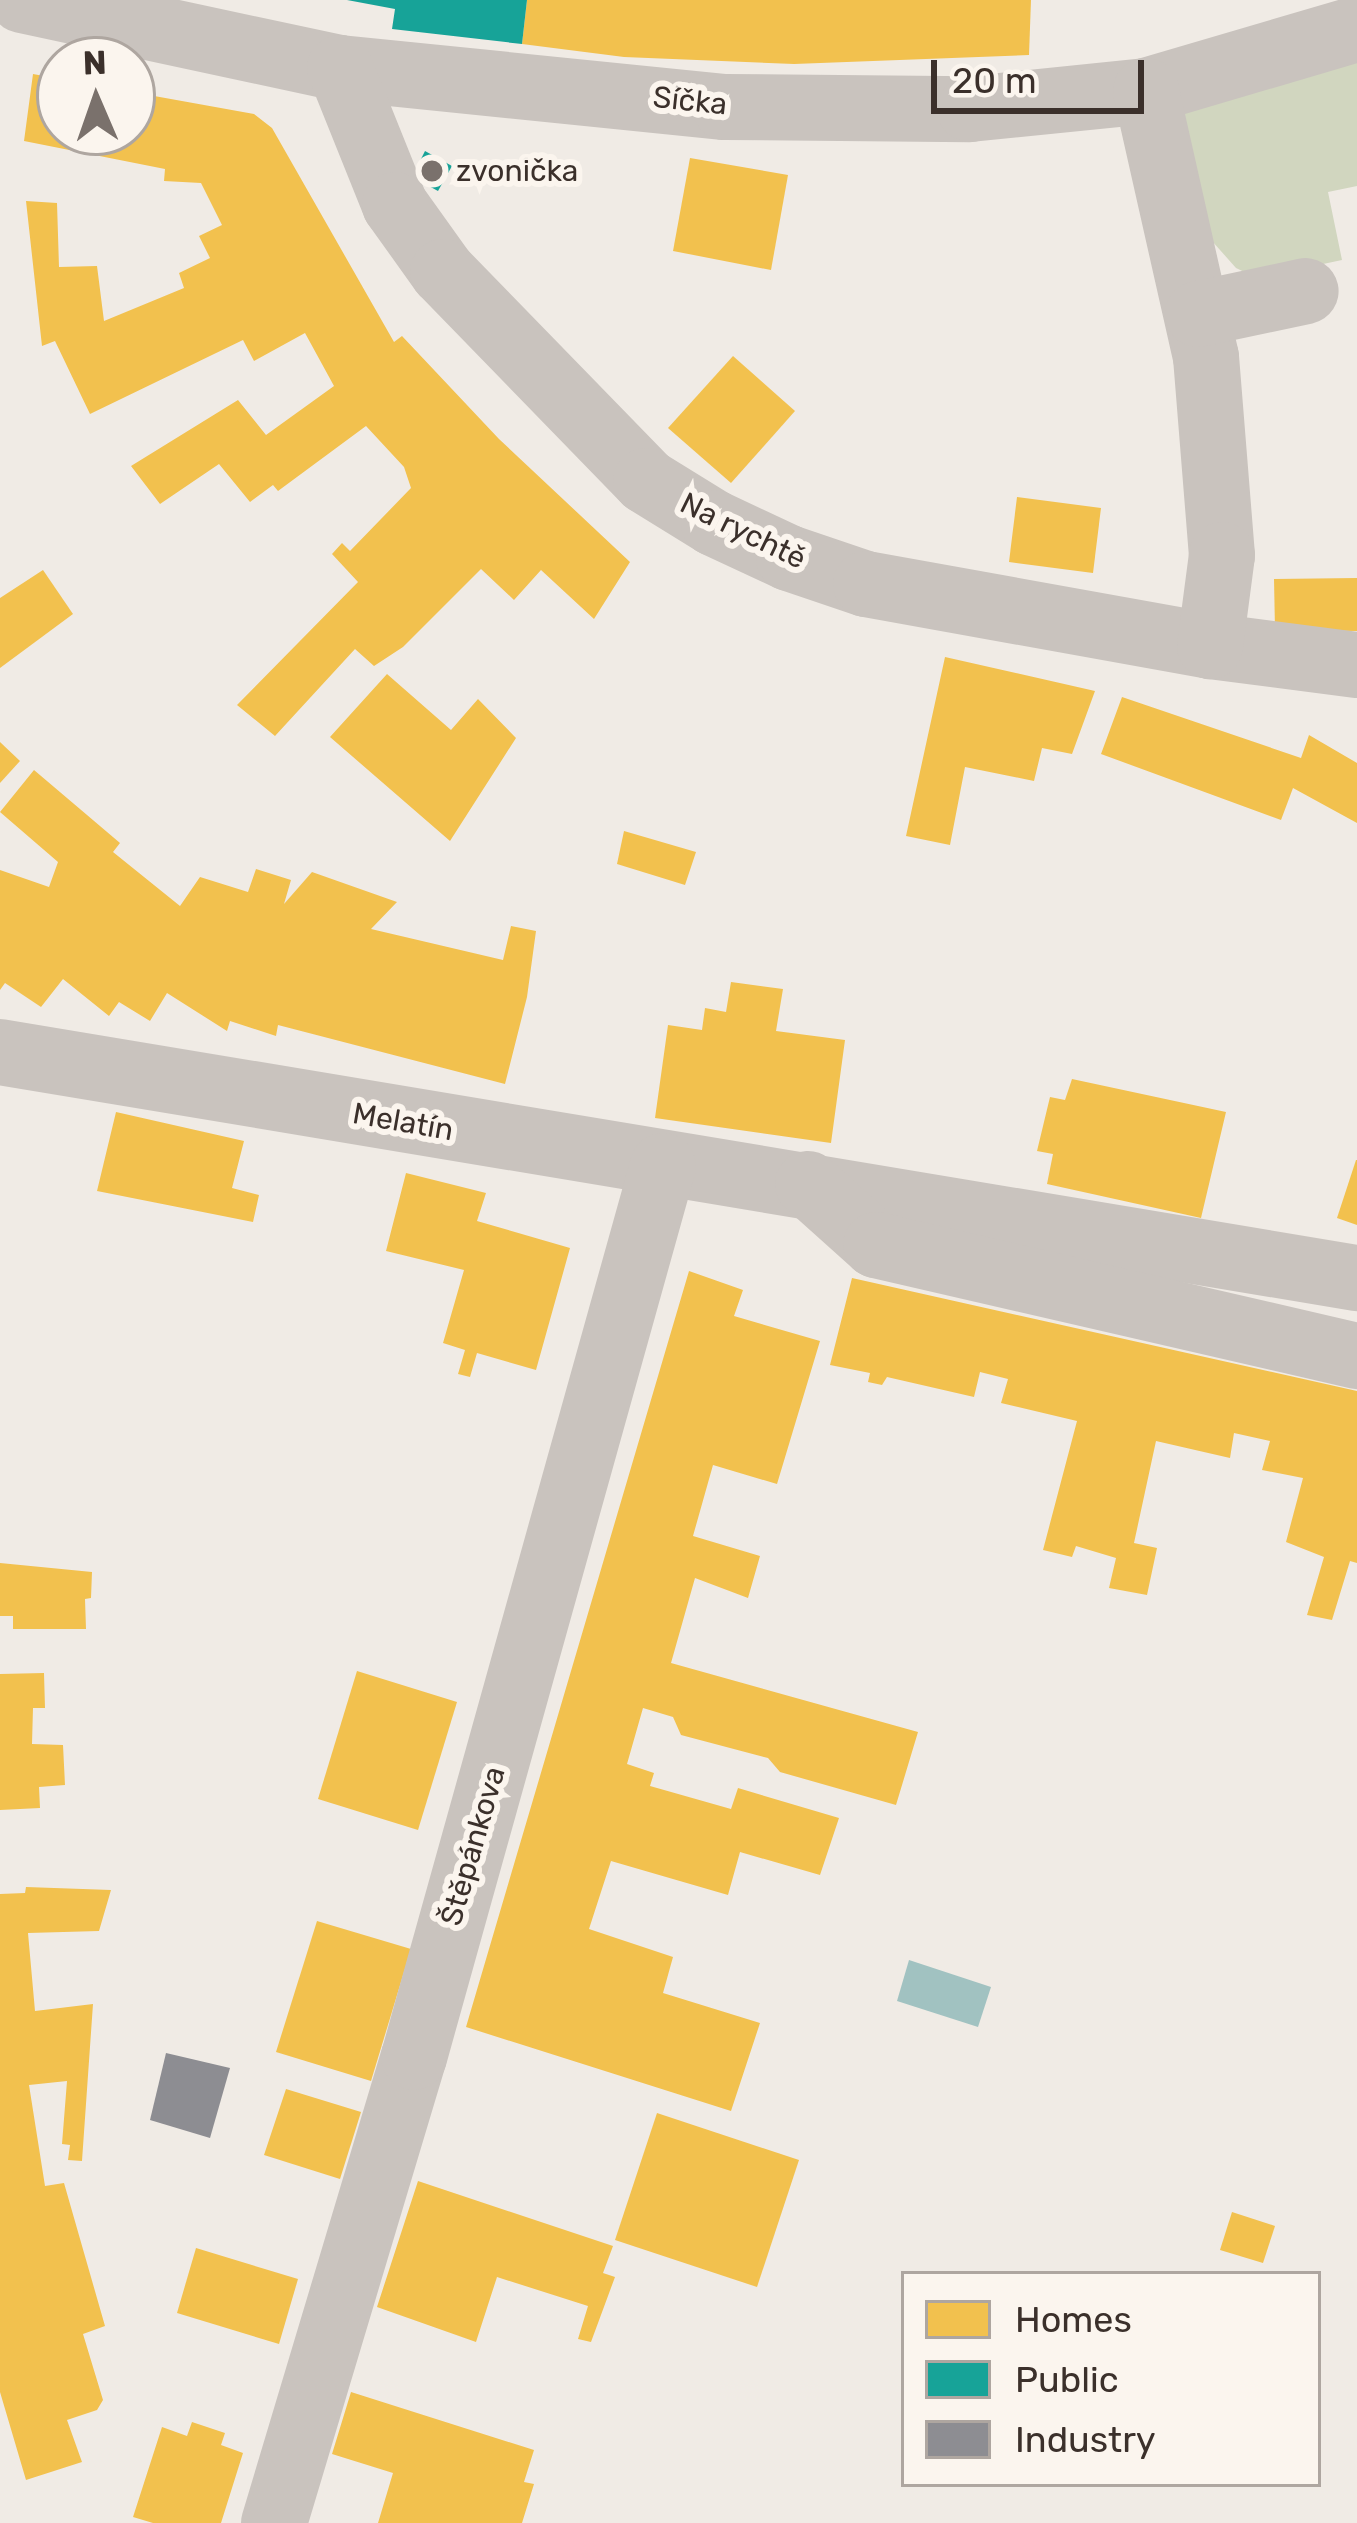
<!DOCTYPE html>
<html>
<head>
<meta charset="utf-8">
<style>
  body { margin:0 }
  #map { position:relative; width:1357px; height:2523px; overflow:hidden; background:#f0ebe5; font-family:Rubik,sans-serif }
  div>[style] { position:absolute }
  .green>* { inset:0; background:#d1d6bf }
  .water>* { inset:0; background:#a1c2c1 }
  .homes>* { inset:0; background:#f2c14e }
  .public>* { inset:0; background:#17a398 }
  .industry>* { inset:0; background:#8d8d92 }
  .minor>* { height:66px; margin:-33px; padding:0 33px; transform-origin:33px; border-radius:33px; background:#c9c3be }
  .dots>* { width:33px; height:33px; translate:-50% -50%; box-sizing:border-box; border:6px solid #fbf5ee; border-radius:50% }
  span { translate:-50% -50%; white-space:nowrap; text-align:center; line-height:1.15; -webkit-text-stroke:12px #fbf5ee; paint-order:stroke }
  .street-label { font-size:30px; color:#3b302b }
  .poi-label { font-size:30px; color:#3b302b }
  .left { translate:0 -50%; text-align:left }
  .legend { position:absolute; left:901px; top:2271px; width:420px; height:216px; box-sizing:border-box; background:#fbf5ee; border:3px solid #aea6a0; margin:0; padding:15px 21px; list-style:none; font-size:36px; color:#3b302b }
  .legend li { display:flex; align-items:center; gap:24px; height:60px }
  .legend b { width:60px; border:3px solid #aea6a0 }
  .north { position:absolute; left:36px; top:36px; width:120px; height:120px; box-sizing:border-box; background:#fbf5ee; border:3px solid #aea6a0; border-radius:50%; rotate:358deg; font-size:33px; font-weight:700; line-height:48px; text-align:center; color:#3b302b }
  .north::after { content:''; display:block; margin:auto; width:42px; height:54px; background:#7a716c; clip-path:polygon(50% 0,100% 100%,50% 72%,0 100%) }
  .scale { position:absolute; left:931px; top:60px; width:213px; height:54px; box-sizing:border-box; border:6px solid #3b302b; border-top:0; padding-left:15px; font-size:36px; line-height:42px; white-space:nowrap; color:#3b302b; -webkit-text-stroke:9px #fbf5ee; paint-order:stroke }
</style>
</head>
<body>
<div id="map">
  <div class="green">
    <i style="clip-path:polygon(1357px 58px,1357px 186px,1328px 192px,1342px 260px,1257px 278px,1236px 268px,1204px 232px,1180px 129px,1190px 96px)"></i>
  </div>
  <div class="water">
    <i style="clip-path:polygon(909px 1960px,991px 1987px,978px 2027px,897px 2001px)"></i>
  </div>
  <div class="homes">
    <i style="clip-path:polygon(527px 0,1031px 0,1029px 55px,794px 64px,624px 57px,522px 44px)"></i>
    <i style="clip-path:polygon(33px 74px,60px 79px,60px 132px,132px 132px,132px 92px,254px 114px,272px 128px,394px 342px,402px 336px,499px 439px,630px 562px,594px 619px,541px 570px,514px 600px,481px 569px,403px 647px,374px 666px,355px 649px,275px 736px,237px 705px,358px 582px,332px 554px,342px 543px,350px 551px,411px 488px,404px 467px,366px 426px,278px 491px,273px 485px,250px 502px,219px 464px,160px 504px,131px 466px,238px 400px,266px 435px,334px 386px,305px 333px,254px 361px,243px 340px,90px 414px,55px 341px,42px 346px,26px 201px,57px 203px,59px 267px,97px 266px,104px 321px,184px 288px,179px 273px,210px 258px,199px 236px,222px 225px,201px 183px,164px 181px,165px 169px,24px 141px)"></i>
    <i style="clip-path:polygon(690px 158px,788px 175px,771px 270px,673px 251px)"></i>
    <i style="clip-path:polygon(733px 356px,795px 411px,731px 483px,668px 428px)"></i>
    <i style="clip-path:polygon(1017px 497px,1101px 508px,1093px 573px,1009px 562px)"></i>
    <i style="clip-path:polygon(43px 570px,73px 614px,0 668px,0 598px)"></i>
    <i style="clip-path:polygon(1357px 578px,1357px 631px,1275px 630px,1274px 579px)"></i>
    <i style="clip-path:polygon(945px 657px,1095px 691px,1072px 754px,1042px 748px,1034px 781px,965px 767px,950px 845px,906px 836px)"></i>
    <i style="clip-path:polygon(387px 674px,451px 730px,478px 699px,516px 738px,450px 841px,330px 737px)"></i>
    <i style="clip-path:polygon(1122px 697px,1301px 758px,1309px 735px,1357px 763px,1357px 823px,1293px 788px,1281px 820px,1101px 754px)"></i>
    <i style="clip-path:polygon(0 742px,20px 761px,0 783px)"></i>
    <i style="clip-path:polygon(34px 770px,120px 843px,113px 852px,180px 906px,200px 877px,248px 892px,256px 869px,291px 880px,284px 904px,312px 872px,397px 902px,371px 929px,503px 960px,511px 926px,536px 931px,527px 997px,505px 1084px,278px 1025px,276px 1036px,230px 1021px,227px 1031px,167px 993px,150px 1021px,119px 1002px,109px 1016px,63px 979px,41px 1007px,5px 983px,0 990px,0 870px,49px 887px,58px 862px,0 812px)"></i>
    <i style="clip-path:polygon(624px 831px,696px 852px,685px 885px,617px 864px)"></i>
    <i style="clip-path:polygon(731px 982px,783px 989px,776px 1031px,845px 1040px,831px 1143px,655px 1118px,668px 1025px,702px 1030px,705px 1008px,726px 1012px)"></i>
    <i style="clip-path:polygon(1072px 1079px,1226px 1112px,1201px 1218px,1047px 1184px,1053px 1154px,1037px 1151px,1050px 1097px,1065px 1100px)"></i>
    <i style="clip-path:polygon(116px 1112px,244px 1141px,232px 1188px,259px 1195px,253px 1222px,97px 1191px)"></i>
    <i style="clip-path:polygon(1356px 1160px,1357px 1160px,1357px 1225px,1337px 1218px)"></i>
    <i style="clip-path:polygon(406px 1173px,486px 1193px,477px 1221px,570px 1248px,536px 1370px,477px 1353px,470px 1377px,458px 1374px,465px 1350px,443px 1343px,464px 1270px,386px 1251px)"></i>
    <i style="clip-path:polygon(689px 1271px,743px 1290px,734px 1316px,820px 1341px,777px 1484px,713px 1465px,693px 1536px,760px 1556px,748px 1598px,695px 1578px,671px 1663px,918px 1732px,896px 1805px,780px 1772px,768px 1758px,681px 1735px,673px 1717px,643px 1708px,627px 1764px,654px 1773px,650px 1786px,731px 1809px,738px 1788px,839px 1818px,820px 1875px,740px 1852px,728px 1895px,611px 1861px,589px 1929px,673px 1957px,663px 1993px,760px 2023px,731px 2111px,466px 2027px)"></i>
    <i style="clip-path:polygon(852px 1278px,1357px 1391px,1357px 1563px,1350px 1561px,1332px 1620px,1307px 1615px,1324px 1557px,1286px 1542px,1303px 1478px,1262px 1470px,1270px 1441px,1234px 1433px,1230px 1458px,1156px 1441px,1134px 1543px,1157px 1548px,1147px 1595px,1109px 1588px,1116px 1558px,1076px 1546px,1072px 1557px,1043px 1550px,1077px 1421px,1001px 1403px,1008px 1379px,980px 1372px,974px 1397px,887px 1377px,882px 1385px,868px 1382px,870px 1373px,830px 1365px)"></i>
    <i style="clip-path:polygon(0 1563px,92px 1572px,91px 1598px,85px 1599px,86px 1629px,13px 1629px,13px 1616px,0 1616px)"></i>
    <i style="clip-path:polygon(357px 1671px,457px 1702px,418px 1830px,318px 1799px)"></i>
    <i style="clip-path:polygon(44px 1673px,45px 1708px,33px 1708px,32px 1744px,63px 1745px,65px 1785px,39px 1787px,40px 1808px,0 1810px,0 1674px)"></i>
    <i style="clip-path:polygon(26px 1887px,111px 1890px,99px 1931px,28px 1933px,35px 2011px,93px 2004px,82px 2161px,68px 2160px,70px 2145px,62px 2144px,67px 2081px,29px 2085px,45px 2186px,64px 2183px,105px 2326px,83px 2334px,103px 2400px,97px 2410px,67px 2420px,82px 2462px,26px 2480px,0 2392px,0 1894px,25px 1893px)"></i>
    <i style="clip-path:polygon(317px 1921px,411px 1949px,371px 2081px,276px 2052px)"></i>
    <i style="clip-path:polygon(286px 2089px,361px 2112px,340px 2179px,264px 2155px)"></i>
    <i style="clip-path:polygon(657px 2113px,799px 2160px,757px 2287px,615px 2240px)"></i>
    <i style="clip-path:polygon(418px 2181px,613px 2246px,603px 2273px,615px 2277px,591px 2342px,578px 2339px,588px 2306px,497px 2277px,476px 2342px,377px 2307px)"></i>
    <i style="clip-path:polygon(1232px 2212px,1275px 2226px,1263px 2263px,1220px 2250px)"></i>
    <i style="clip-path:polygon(196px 2248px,298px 2279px,279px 2344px,177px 2313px)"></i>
    <i style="clip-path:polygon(351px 2392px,534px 2450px,524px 2482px,534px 2484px,522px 2523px,378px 2523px,393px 2473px,332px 2454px)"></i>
    <i style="clip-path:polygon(192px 2422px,225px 2433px,221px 2445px,243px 2453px,221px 2523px,153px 2523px,133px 2517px,162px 2427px,187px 2436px)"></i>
  </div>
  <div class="public">
    <i style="clip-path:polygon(347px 0,527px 0,522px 44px,392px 29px,395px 9px)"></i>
    <i style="clip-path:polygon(425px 151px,452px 166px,438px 191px,412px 177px)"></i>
  </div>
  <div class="industry">
    <i style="clip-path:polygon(166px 2053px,230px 2068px,210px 2138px,150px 2120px)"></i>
  </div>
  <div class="minor">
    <i style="left:22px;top:0;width:325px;rotate:12.1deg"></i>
    <i style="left:340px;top:68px;width:387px;rotate:5.8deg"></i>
    <i style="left:725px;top:107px;width:245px;rotate:0.5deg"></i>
    <i style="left:970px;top:109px;width:177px;rotate:-5.8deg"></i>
    <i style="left:1146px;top:91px;width:220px;rotate:-16.4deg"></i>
    <i style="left:340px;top:68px;width:148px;rotate:68.1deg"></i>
    <i style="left:395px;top:205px;width:82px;rotate:54.4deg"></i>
    <i style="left:443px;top:272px;width:291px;rotate:45.8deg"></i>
    <i style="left:646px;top:481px;width:80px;rotate:31.7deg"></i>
    <i style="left:714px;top:523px;width:83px;rotate:25deg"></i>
    <i style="left:789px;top:558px;width:81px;rotate:18.7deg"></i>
    <i style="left:866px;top:584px;width:350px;rotate:10.2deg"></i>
    <i style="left:1210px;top:646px;width:148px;rotate:7.4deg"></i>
    <i style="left:1146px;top:91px;width:273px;rotate:77.3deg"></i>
    <i style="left:1206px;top:357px;width:199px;rotate:85.4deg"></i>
    <i style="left:1222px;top:555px;width:92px;rotate:97.5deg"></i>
    <i style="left:1198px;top:314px;width:110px;rotate:-12deg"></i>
    <i style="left:0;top:1052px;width:1376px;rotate:9.46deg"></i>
    <i style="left:808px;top:1184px;width:91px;rotate:41.9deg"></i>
    <i style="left:876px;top:1245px;width:494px;rotate:13deg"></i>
    <i style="left:274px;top:2523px;width:487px;rotate:-73.3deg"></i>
    <i style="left:414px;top:2057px;width:925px;rotate:-74.39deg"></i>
  </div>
  <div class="dots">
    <i style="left:432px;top:171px;background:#7a716c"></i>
  </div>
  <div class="street-label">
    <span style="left:690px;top:101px;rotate:6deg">Síčka</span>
    <span style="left:743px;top:531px;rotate:26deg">Na rychtě</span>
    <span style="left:403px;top:1122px;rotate:10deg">Melatín</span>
    <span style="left:473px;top:1846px;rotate:-74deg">Štěpánkova</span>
  </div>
  <div class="poi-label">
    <span class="left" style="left:456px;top:171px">zvonička</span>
  </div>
  <ul class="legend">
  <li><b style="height:33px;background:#f2c14e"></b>Homes</li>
  <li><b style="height:33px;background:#17a398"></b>Public</li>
  <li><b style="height:33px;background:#8d8d92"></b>Industry</li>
  </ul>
  <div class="north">N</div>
  <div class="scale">20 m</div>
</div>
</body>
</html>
